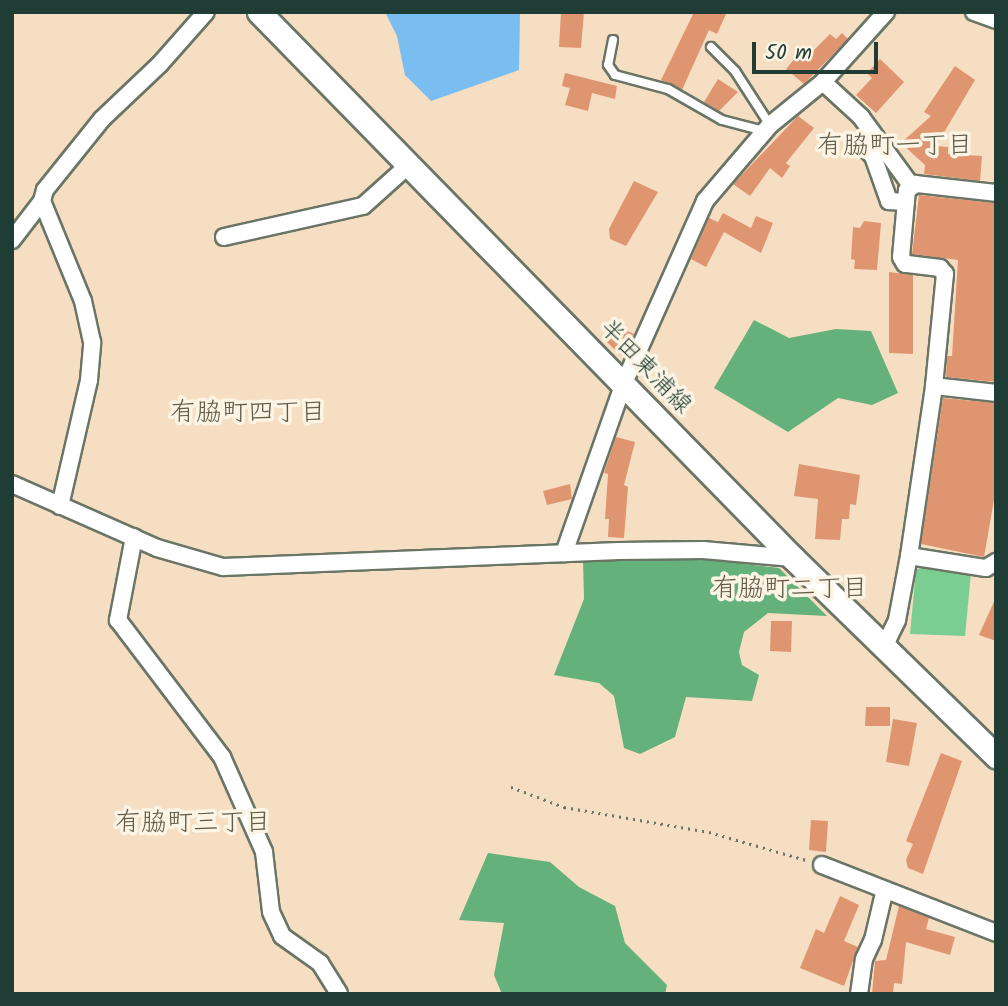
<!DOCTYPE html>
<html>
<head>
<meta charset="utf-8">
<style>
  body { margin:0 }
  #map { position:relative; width:1008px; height:1006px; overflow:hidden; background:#f5dec2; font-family:Kalam,"Klee One",sans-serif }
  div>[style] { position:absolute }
  .green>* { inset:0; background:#7bce91 }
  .forest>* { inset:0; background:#64b17b }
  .water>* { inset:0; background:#7abdf0 }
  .building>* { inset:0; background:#e09571 }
  .path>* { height:2.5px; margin-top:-1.25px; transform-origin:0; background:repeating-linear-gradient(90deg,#6a7566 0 2px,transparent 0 7px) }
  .roads { filter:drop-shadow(2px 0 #6a7566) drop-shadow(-2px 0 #6a7566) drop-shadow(0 2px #6a7566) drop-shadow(0 -2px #6a7566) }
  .service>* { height:8px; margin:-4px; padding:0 4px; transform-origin:4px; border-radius:4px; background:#fff }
  .minor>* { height:16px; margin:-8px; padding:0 8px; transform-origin:8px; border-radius:8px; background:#fff }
  .secondary>* { height:23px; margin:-11.5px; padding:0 11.5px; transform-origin:11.5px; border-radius:11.5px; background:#fff }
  span { translate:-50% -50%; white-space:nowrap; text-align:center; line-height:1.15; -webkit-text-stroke:7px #fcf5e5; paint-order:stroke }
  .street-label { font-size:24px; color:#1f3d34 }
  .neighbourhood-label { font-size:26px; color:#635c49 }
  .frame { position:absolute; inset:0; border:14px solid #1f3d34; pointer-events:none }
  .scale { position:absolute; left:752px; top:42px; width:126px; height:32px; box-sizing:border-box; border:4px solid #1f3d34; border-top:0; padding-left:9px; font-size:21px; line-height:24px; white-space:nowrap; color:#1f3d34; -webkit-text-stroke:5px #fcf5e5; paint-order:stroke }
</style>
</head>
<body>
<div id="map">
  <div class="green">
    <i style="clip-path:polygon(920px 568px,971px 573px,965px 636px,910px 634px,916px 570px)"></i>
  </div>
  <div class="forest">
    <i style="clip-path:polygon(754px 320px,789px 338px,836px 329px,871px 331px,898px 393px,872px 405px,838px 398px,788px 432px,714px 388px)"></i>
    <i style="clip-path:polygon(705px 559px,779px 568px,827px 616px,768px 613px,744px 632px,739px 652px,742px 665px,759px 675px,752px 701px,686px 697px,675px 737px,640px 754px,624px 748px,614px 696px,599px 683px,554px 675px,584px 599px,583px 560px)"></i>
    <i style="clip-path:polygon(488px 853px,550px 862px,579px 887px,615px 906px,625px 943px,667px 985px,665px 994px,502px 994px,494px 975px,504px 923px,459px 920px)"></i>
  </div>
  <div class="water">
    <i style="clip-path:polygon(385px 12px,520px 12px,519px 70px,431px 101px,405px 75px,397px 36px)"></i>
  </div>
  <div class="building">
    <i style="clip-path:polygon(561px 12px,584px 12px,581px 48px,559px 47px)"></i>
    <i style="clip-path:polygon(694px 12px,727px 12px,717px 34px,709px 30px,682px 90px,661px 80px)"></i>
    <i style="clip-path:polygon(842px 33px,848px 39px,804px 84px,786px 69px,797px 56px,801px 59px,807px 52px,810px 54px,830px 34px,836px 39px)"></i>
    <i style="clip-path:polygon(880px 59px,904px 82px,876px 113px,856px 95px,872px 78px,867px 73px)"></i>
    <i style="clip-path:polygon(955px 66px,975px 80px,936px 146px,948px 147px,948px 154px,982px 156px,980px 181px,924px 174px,925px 165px,901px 143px,931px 116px,924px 112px)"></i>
    <i style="clip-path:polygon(565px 73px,617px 86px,615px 99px,592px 93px,588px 111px,565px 105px,570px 88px,562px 86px)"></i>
    <i style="clip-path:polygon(718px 79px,738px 92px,719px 111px,704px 102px)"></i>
    <i style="clip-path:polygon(798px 116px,814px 128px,786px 163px,790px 166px,782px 178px,770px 168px,750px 196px,733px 184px)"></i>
    <i style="clip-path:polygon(634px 181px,658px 192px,626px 246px,610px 239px,609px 229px)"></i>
    <i style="clip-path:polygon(919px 195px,995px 203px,996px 382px,946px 377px,947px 356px,952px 356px,958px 260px,912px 254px)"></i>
    <i style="clip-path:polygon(723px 213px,751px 228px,756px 216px,773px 223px,761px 253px,724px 232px,706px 267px,691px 259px,709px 218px,718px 222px)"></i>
    <i style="clip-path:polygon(864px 221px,881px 223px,877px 270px,854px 269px,855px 260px,851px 259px,853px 227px,860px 228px)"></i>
    <i style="clip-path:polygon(889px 272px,913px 275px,913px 354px,889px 353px)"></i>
    <i style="clip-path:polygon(617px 326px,634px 334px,621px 356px,602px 337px)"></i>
    <i style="clip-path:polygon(943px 398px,996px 403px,995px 494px,984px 557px,921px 544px)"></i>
    <i style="clip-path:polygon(616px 437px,635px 442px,624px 485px,628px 487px,624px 538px,608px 537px,609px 519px,605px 519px,608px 474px,604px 473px)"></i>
    <i style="clip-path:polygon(799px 464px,860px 475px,856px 505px,850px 504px,849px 519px,842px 519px,840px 540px,815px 539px,818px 499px,794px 496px)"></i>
    <i style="clip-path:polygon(570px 484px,572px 499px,547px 505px,543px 491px)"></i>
    <i style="clip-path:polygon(996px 597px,996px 641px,979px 635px)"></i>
    <i style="clip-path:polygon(771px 621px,792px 621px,791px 652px,770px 651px)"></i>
    <i style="clip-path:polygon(866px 707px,890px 707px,890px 726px,865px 726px)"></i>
    <i style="clip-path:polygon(893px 719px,917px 723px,909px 766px,886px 762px)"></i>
    <i style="clip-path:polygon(941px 753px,962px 761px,923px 874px,908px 868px,906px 860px,913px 844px,906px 841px)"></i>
    <i style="clip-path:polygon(811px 820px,828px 821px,826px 852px,809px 850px)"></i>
    <i style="clip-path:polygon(840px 896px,859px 905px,844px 941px,858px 947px,844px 986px,800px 968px,816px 929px,824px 933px)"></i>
    <i style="clip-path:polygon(899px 906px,929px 918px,926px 929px,955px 937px,950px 955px,906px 942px,902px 984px,894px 983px,893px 994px,872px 994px,875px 961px,886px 960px)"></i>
  </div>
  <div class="path">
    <i style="left:511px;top:787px;width:57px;rotate:20.7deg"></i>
    <i style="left:564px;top:807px;width:147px;rotate:9.8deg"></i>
    <i style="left:709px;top:832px;width:101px;rotate:16.1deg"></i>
  </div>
  <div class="roads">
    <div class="service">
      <i style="left:613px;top:40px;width:25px;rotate:101deg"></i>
      <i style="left:608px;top:65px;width:12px;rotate:55deg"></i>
      <i style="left:615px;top:75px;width:55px;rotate:14.8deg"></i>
      <i style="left:668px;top:89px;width:62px;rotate:29.9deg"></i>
      <i style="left:722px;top:120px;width:43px;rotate:14.7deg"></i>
      <i style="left:711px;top:47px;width:34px;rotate:45deg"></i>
      <i style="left:735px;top:71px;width:64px;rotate:57.1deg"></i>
    </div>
    <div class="minor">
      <i style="left:974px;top:12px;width:23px;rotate:20deg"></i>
      <i style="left:823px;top:82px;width:52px;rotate:42.6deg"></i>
      <i style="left:861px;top:117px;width:83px;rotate:53.8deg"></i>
      <i style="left:861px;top:144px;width:17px;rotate:45deg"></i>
      <i style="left:873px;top:156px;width:48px;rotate:70.4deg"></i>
      <i style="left:889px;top:201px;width:17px;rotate:3deg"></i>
      <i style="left:224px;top:237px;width:142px;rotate:-12.6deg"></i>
      <i style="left:363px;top:206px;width:64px;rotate:-41.9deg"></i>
      <i style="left:12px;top:240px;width:49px;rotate:-52.4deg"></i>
      <i style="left:934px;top:386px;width:62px;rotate:6.4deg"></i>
      <i style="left:12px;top:484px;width:158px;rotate:23.8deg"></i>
      <i style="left:157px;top:548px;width:69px;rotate:16.1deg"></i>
      <i style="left:223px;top:567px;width:396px;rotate:-2.3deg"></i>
      <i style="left:619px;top:551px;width:84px;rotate:-0.7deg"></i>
      <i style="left:703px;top:550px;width:90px;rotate:5.1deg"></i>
      <i style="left:60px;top:506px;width:129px;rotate:-77deg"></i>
      <i style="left:89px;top:380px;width:38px;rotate:-85deg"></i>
      <i style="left:92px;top:342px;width:42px;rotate:-102.4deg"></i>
      <i style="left:83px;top:301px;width:108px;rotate:-112.3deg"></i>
      <i style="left:42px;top:201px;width:11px;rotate:-75deg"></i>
      <i style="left:45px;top:190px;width:91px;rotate:-51.2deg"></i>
      <i style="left:102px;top:119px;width:80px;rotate:-43.5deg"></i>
      <i style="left:160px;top:64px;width:69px;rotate:-48.5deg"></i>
      <i style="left:134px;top:537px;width:85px;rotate:100.9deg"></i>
      <i style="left:118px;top:620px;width:172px;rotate:52.8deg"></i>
      <i style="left:222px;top:757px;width:104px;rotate:66.1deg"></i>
      <i style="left:264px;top:852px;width:60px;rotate:83.3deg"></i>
      <i style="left:271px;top:912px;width:26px;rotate:65deg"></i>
      <i style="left:282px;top:936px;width:47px;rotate:35.4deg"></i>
      <i style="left:320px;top:963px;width:36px;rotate:58deg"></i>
      <i style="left:564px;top:553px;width:180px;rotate:-70.6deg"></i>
      <i style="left:624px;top:383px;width:199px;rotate:-66deg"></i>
      <i style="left:705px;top:201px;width:100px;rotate:-49.5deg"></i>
      <i style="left:770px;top:125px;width:68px;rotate:-39.1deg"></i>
      <i style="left:823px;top:82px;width:94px;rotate:-48deg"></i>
      <i style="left:909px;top:556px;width:78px;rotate:8.9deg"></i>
      <i style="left:986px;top:568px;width:12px;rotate:-31deg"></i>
      <i style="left:885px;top:645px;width:28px;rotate:-64deg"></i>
      <i style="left:897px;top:620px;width:65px;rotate:-79.4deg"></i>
      <i style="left:909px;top:556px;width:172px;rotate:-81.6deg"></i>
      <i style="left:934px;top:386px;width:113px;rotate:-84.4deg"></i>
      <i style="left:945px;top:274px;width:8px;rotate:-130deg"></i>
      <i style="left:940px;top:268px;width:35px;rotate:-173deg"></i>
      <i style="left:905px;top:264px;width:8px;rotate:-120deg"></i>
      <i style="left:901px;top:257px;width:67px;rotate:-84.9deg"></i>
      <i style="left:907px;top:190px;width:11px;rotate:-34deg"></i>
      <i style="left:916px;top:184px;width:81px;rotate:6.4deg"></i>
      <i style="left:822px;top:865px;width:187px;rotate:21.3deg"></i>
      <i style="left:859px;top:994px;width:35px;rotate:-82deg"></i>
      <i style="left:864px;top:959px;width:21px;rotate:-65deg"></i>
      <i style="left:873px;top:940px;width:48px;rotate:-76.8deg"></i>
    </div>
    <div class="secondary">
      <i style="left:259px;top:12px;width:764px;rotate:45.64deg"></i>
      <i style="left:793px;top:558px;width:284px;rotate:44.3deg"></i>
    </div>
  </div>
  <div class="street-label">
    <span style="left:645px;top:367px;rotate:46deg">半田東浦線</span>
  </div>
  <div class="neighbourhood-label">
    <span style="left:895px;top:147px">有脇町一丁目</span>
    <span style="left:248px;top:414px">有脇町四丁目</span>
    <span style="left:790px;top:590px">有脇町二丁目</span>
    <span style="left:193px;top:824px">有脇町三丁目</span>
  </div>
  <div class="frame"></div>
  <div class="scale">50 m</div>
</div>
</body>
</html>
